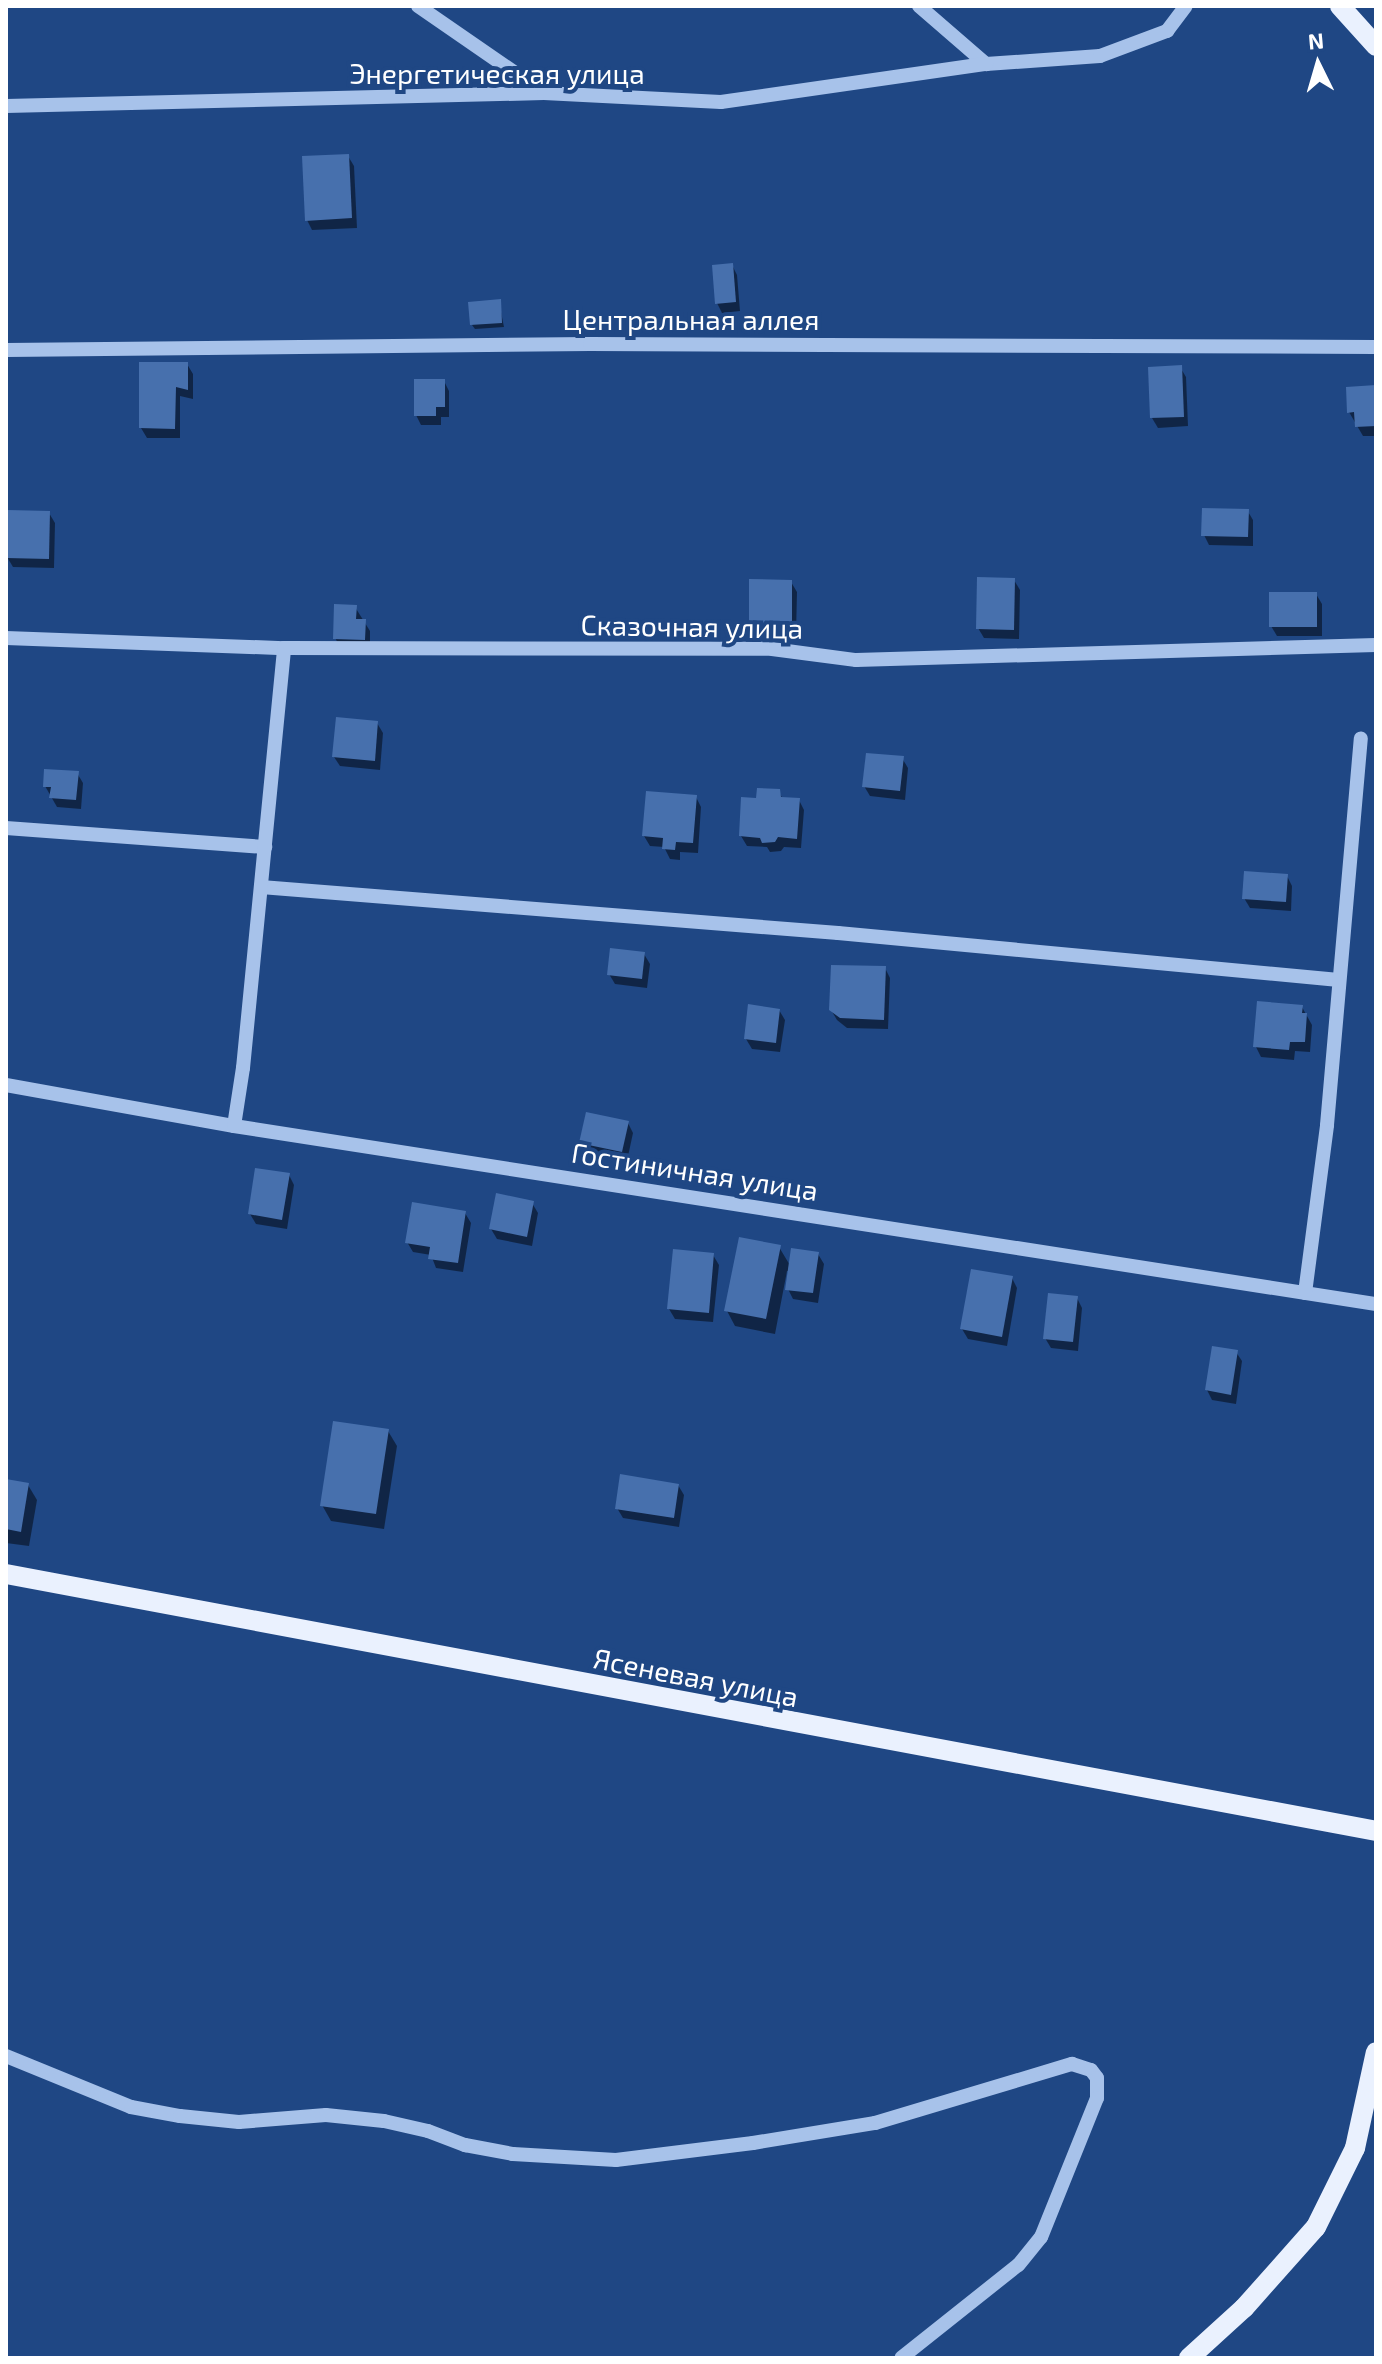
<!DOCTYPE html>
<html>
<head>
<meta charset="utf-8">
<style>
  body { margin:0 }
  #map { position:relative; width:1382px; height:2364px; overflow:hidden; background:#1f4784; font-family:"Exo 2",sans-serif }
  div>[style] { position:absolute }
  .shadow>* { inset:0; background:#0007 }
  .building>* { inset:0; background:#4770ad }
  .minor>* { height:14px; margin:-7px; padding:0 7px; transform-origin:7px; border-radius:7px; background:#a7c2ea }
  .major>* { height:20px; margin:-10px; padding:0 10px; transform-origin:10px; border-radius:10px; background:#eaf1fe }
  span { translate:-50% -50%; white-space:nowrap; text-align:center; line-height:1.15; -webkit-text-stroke:8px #1f4784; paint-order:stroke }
  .street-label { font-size:28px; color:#fff }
  .frame { position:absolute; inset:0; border:8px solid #fff; pointer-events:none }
  .north { position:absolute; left:1278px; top:24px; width:80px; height:80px; -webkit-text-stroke:6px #1f4784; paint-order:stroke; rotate:355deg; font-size:22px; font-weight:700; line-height:32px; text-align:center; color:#fff }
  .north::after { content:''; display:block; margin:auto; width:28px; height:36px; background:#fff; clip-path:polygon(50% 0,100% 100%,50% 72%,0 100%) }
</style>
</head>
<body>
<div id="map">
  <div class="shadow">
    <i style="clip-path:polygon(348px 156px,354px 166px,357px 228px,312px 230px,307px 220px)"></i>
    <i style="clip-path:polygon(732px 265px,737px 275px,740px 311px,722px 313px,717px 303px)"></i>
    <i style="clip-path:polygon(499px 302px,504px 327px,475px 329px,472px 325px)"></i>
    <i style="clip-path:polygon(187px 364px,193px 374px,193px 399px,180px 396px,180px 438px,147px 438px,141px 428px)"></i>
    <i style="clip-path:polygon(1180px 367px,1186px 377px,1188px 426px,1158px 428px,1152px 418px)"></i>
    <i style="clip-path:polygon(444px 381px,449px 391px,449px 417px,441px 417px,441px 425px,421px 425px,416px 415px)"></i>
    <i style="clip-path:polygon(1376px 387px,1376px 436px,1363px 436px,1349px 412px)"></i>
    <i style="clip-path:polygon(1247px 510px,1253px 520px,1253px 546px,1209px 545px,1204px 535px)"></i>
    <i style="clip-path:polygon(49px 513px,55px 523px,54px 568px,13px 567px,7px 557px)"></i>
    <i style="clip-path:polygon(1014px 580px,1020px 590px,1019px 639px,984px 638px,978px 628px)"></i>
    <i style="clip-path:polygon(791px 582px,797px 592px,796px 635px,757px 635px,751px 625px)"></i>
    <i style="clip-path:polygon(1316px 594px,1322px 604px,1322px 636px,1277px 636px,1271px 626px)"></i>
    <i style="clip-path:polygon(355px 607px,370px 631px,370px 649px,341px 648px,335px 638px)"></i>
    <i style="clip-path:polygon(377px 723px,383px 733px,380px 770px,340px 766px,334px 757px)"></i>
    <i style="clip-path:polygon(902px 758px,908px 768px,905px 800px,870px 796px,864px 786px)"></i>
    <i style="clip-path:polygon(77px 773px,83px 783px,81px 809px,57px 807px,45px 786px)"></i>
    <i style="clip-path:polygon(778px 791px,783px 799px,799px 800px,804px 810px,801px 848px,784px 847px,781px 851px,770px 852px,767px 847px,747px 846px,741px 836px,758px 800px)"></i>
    <i style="clip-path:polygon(696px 797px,701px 807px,698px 853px,680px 852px,680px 860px,670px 859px,664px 847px,650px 846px,644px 836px)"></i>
    <i style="clip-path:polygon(1287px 876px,1292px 886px,1291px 911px,1250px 908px,1244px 898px)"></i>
    <i style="clip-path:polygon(644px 954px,650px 964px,647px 988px,615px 984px,609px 974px)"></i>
    <i style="clip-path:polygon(885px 968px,890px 978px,888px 1029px,847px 1028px,837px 1020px,831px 1010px)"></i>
    <i style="clip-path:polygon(1302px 1007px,1312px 1025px,1310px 1052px,1295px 1051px,1294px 1060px,1261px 1057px,1256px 1047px)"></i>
    <i style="clip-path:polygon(779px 1010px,785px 1020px,780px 1052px,752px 1049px,746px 1039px)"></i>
    <i style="clip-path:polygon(628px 1123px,633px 1133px,627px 1161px,587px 1153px,581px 1143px)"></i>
    <i style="clip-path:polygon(289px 1175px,294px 1185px,287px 1229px,256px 1224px,250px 1214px)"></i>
    <i style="clip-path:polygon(532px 1203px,538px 1213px,532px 1246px,497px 1239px,491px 1229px)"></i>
    <i style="clip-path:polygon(465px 1213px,471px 1223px,463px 1272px,436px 1268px,431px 1255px,413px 1252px,407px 1242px)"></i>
    <i style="clip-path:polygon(779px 1247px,791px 1267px,818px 1254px,824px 1264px,818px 1303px,793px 1299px,788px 1289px,790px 1271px,787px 1271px,775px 1334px,735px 1326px,727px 1311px)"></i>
    <i style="clip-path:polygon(713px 1255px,719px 1265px,713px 1322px,675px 1319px,669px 1309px)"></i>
    <i style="clip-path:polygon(1012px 1278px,1017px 1288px,1007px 1346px,968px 1339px,962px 1329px)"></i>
    <i style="clip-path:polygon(1077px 1298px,1082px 1308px,1078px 1351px,1051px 1348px,1045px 1338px)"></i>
    <i style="clip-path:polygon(1236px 1352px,1242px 1361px,1236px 1404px,1212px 1400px,1207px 1390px)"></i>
    <i style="clip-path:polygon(388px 1431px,397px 1446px,384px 1529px,331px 1521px,322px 1505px)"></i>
    <i style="clip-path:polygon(6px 1481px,28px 1485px,37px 1500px,29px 1546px,6px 1543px)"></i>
    <i style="clip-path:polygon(678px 1485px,684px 1495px,679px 1527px,623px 1518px,617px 1508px)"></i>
  </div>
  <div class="building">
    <i style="clip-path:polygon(349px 154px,352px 218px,305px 221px,302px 156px)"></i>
    <i style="clip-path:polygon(733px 263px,736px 302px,715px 304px,712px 265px)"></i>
    <i style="clip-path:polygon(501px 299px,502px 323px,470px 325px,468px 302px)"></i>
    <i style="clip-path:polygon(139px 362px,188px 362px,188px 390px,176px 387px,175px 429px,139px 428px)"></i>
    <i style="clip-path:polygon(1182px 365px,1184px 417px,1150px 418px,1148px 367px)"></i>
    <i style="clip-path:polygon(414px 379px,445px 379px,445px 407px,436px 407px,436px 416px,414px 416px)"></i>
    <i style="clip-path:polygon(1376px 385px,1376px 426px,1355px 427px,1354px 412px,1347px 413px,1346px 387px)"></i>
    <i style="clip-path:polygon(1202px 508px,1249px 509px,1248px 537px,1201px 536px)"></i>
    <i style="clip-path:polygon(7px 510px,50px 511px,49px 559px,6px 558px)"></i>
    <i style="clip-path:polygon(977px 577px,1015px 578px,1014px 630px,976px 629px)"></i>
    <i style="clip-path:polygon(749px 579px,792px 580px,792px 626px,749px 625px)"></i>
    <i style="clip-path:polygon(1269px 592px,1317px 592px,1317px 627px,1269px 627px)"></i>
    <i style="clip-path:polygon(334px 604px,357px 605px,356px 619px,366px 619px,365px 640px,333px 639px)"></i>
    <i style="clip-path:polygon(336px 717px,378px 721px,375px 761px,332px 757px)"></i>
    <i style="clip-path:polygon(866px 753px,904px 756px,900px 791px,862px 787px)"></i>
    <i style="clip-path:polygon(44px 769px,79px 771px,76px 800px,49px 798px,51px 787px,43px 787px)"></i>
    <i style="clip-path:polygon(757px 788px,780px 789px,781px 797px,800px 798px,797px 839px,778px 837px,775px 842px,762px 843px,760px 838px,739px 836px,741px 797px,756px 798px)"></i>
    <i style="clip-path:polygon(646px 791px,697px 795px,693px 843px,676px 842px,675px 850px,662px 849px,663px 838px,642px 836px)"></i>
    <i style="clip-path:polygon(1244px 871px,1288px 874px,1286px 902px,1242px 899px)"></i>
    <i style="clip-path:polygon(610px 948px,645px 952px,642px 979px,607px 975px)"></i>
    <i style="clip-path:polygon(831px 965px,886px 966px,884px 1020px,840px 1018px,829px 1010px)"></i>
    <i style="clip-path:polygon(1257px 1001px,1303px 1005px,1302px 1013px,1307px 1013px,1305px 1042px,1290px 1042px,1289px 1050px,1253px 1047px)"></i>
    <i style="clip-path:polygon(748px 1004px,780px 1009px,776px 1043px,744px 1039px)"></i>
    <i style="clip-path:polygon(586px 1112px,629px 1121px,622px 1152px,579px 1143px)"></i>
    <i style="clip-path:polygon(255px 1168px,290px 1173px,282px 1220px,248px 1214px)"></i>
    <i style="clip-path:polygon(496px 1193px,534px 1201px,527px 1237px,489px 1229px)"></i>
    <i style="clip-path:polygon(412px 1202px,466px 1211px,458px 1263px,428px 1259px,430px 1247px,405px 1243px)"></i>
    <i style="clip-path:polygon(739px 1237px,781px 1245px,766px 1319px,724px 1311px)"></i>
    <i style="clip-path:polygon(791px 1248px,819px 1252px,813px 1293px,785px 1290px)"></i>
    <i style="clip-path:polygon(673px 1249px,714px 1253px,709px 1313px,667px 1309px)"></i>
    <i style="clip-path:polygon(971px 1269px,1013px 1276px,1002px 1337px,960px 1329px)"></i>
    <i style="clip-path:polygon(1048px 1293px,1078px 1296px,1073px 1342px,1043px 1339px)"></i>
    <i style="clip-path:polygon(1212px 1346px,1238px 1350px,1231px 1395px,1205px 1390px)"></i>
    <i style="clip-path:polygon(333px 1421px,389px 1429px,376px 1514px,320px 1506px)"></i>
    <i style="clip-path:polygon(620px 1474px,679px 1484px,674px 1518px,615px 1509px)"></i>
    <i style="clip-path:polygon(6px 1479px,29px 1483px,21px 1532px,6px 1529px)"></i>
  </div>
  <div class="minor">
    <i style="left:418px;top:6px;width:153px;rotate:34.6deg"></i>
    <i style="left:919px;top:6px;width:89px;rotate:40.9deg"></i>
    <i style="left:986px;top:64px;width:114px;rotate:-4deg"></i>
    <i style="left:1100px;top:56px;width:72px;rotate:-20.5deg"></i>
    <i style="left:1167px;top:31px;width:31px;rotate:-53deg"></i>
    <i style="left:6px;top:106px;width:538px;rotate:-1.38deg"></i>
    <i style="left:544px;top:93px;width:177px;rotate:2.9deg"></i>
    <i style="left:721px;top:102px;width:268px;rotate:-8.2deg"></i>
    <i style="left:6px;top:350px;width:584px;rotate:-0.59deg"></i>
    <i style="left:590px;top:344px;width:786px;rotate:0.22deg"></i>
    <i style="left:6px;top:638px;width:278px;rotate:2.1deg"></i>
    <i style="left:284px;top:648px;width:488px;rotate:0.1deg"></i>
    <i style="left:772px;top:649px;width:85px;rotate:7.5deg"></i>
    <i style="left:856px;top:660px;width:520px;rotate:-1.65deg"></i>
    <i style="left:6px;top:828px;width:260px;rotate:4.2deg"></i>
    <i style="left:261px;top:887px;width:579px;rotate:4.56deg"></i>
    <i style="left:838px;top:933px;width:503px;rotate:5.36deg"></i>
    <i style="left:6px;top:1085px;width:232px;rotate:10.2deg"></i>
    <i style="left:234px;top:1126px;width:1156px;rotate:8.86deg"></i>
    <i style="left:234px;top:1126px;width:59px;rotate:-81.2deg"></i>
    <i style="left:243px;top:1068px;width:422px;rotate:-84.4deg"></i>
    <i style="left:1305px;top:1293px;width:169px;rotate:-82.5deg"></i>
    <i style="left:1327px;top:1125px;width:388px;rotate:-85deg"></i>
    <i style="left:6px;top:2056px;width:135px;rotate:22.2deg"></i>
    <i style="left:131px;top:2107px;width:50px;rotate:10.4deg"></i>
    <i style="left:180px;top:2116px;width:59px;rotate:5.8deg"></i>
    <i style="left:239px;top:2122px;width:87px;rotate:-4.6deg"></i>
    <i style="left:326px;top:2115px;width:58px;rotate:5.9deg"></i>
    <i style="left:384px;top:2121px;width:45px;rotate:12.8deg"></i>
    <i style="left:428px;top:2131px;width:40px;rotate:21deg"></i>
    <i style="left:465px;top:2145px;width:49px;rotate:10.6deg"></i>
    <i style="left:513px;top:2154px;width:103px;rotate:3.3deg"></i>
    <i style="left:616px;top:2160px;width:138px;rotate:-7.1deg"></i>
    <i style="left:753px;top:2143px;width:124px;rotate:-9.3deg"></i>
    <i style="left:875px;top:2123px;width:206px;rotate:-16.7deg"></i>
    <i style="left:1072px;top:2064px;width:20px;rotate:18deg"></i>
    <i style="left:1091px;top:2070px;width:10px;rotate:53deg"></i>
    <i style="left:1097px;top:2078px;width:20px;rotate:90deg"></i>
    <i style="left:1097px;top:2098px;width:150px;rotate:111.9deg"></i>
    <i style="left:1041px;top:2237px;width:36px;rotate:129deg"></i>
    <i style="left:1018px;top:2265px;width:149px;rotate:141.5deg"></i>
  </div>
  <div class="major">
    <i style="left:1340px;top:6px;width:54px;rotate:48deg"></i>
    <i style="left:6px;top:1574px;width:1394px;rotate:10.62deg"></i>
    <i style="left:1189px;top:2358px;width:74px;rotate:-42.3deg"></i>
    <i style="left:1244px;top:2308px;width:108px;rotate:-48.4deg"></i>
    <i style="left:1316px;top:2227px;width:88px;rotate:-63.7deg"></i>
    <i style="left:1355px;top:2148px;width:98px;rotate:-77.7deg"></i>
  </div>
  <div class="street-label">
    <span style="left:497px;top:73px">Энергетическая улица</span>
    <span style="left:691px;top:319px">Центральная аллея</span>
    <span style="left:692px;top:626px;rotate:1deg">Сказочная улица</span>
    <span style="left:695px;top:1171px;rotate:9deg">Гостиничная улица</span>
    <span style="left:696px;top:1677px;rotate:11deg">Ясеневая улица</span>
  </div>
  <div class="frame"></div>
  <div class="north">N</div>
</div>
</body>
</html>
